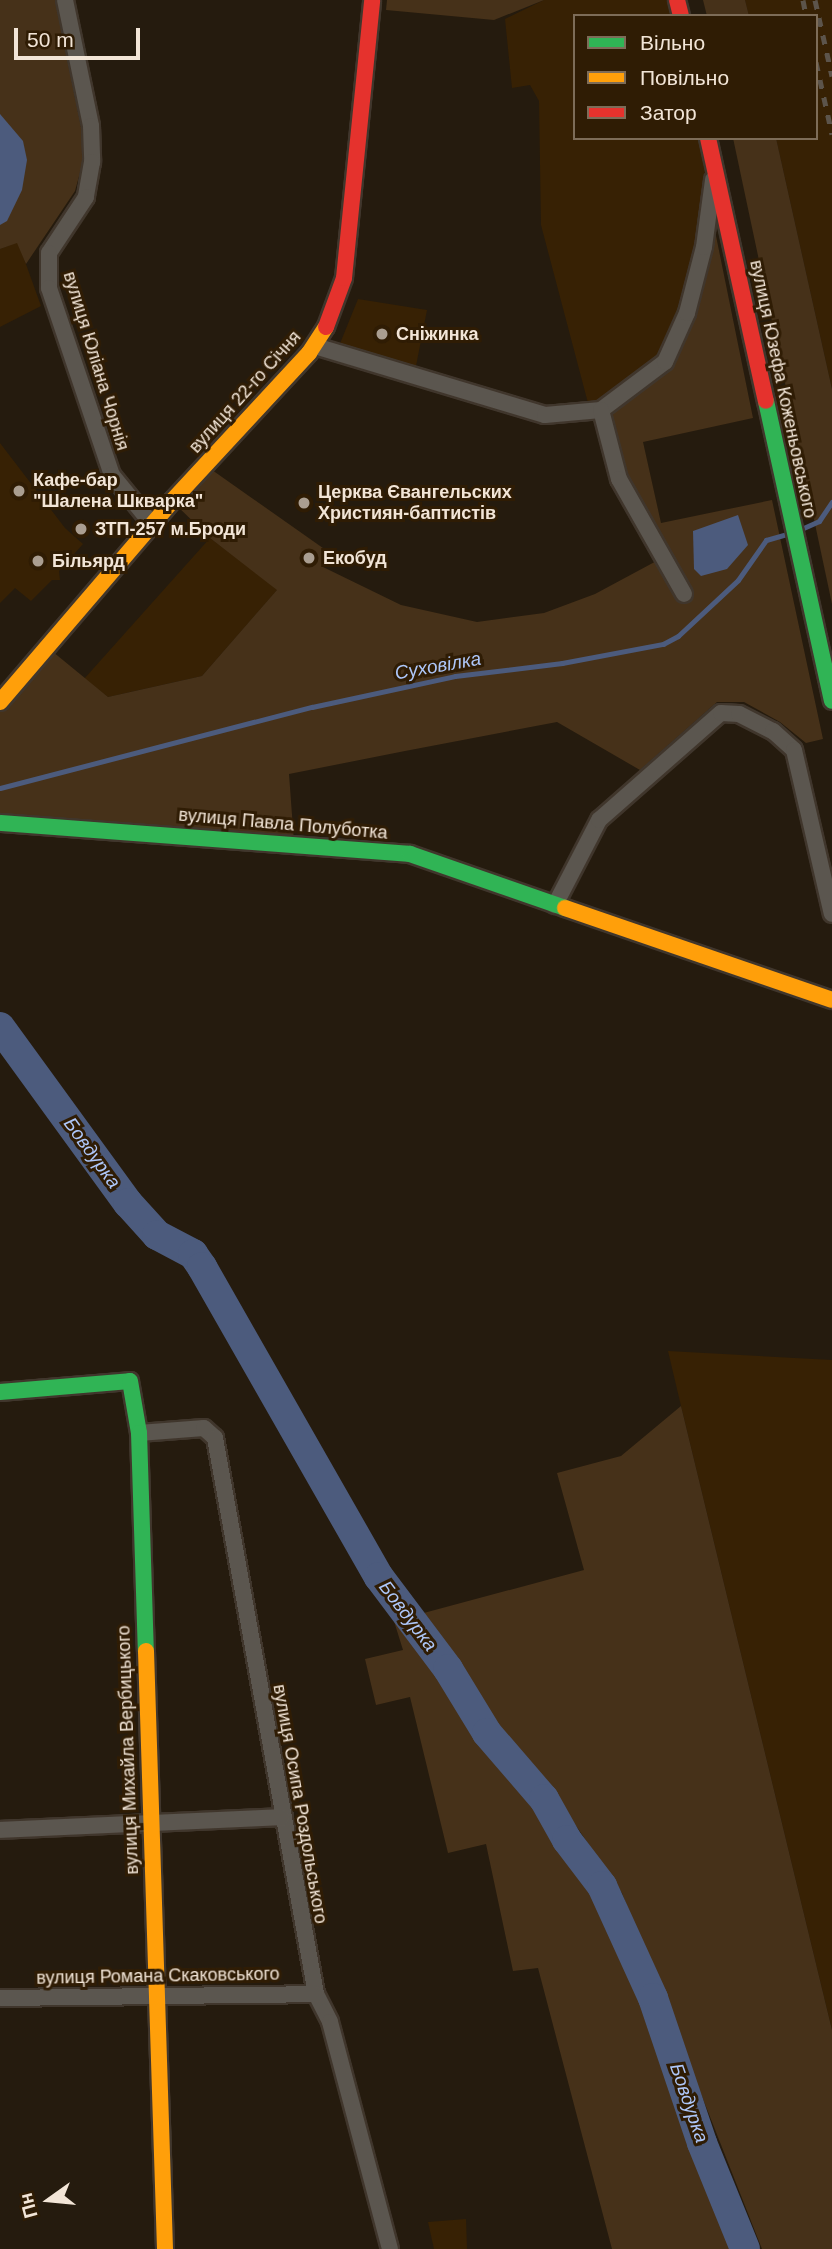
<!DOCTYPE html>
<html>
<head>
<meta charset="utf-8">
<style>
  body { margin:0 }
  #map { position:relative; width:832px; height:2249px; overflow:hidden; background:#251b0e; font-family:Arial,sans-serif }
  div>[style] { position:absolute }
  .built>* { inset:0; background:#372104 }
  .green>* { inset:0; background:#463119 }
  .water>* { inset:0; background:#4c5b7d }
  .stream>* { height:5px; margin:-2.5px; padding:0 2.5px; transform-origin:2.5px; border-radius:2.5px; background:#4c5b7d }
  .river>* { height:30px; margin:-15px; padding:0 15px; transform-origin:15px; border-radius:15px; background:#4c5b7d }
  .roads { filter:drop-shadow(2px 0 #40362c) drop-shadow(-2px 0 #40362c) drop-shadow(0 2px #40362c) drop-shadow(0 -2px #40362c) }
  .street>* { height:16px; margin:-8px; padding:0 8px; transform-origin:8px; border-radius:8px; background:#5b564f }
  .fast>* { height:16px; margin:-8px; padding:0 8px; transform-origin:8px; border-radius:8px; background:#30b455 }
  .slow>* { height:16px; margin:-8px; padding:0 8px; transform-origin:8px; border-radius:8px; background:#ff9f0a }
  .jam>* { height:16px; margin:-8px; padding:0 8px; transform-origin:8px; border-radius:8px; background:#e5322d }
  .rail>* { height:5px; margin-top:-2.5px; transform-origin:0; background:repeating-linear-gradient(90deg,#5c544b 0 9px,transparent 0 18px) }
  .dots>* { width:19px; height:19px; translate:-50% -50%; box-sizing:border-box; border:4px solid #2f1c04; border-radius:50% }
  span { translate:-50% -50%; white-space:nowrap; text-align:center; line-height:1.15; -webkit-text-stroke:6px #2f1c04; paint-order:stroke }
  .poi-label { font-size:18px; color:#f2e5d7; font-weight:700 }
  .left { translate:0 -50%; text-align:left }
  .street-label { font-size:18px; color:#f2e5d7 }
  .water-label { font-size:19px; color:#aec7f9; font-style:italic }
  .legend { position:absolute; left:573px; top:14px; width:245px; height:126px; box-sizing:border-box; background:#2f1c04; border:2px solid #7d6c58; margin:0; padding:9px 12px; list-style:none; font-size:21px; color:#f2e5d7 }
  .legend li { display:flex; align-items:center; gap:14px; height:35px }
  .legend b { width:35px; border:2px solid #7d6c58 }
  .north { position:absolute; left:14px; top:2165px; width:70px; height:70px; -webkit-text-stroke:5px #2f1c04; paint-order:stroke; rotate:255deg; font-size:19px; font-weight:700; line-height:28px; text-align:center; color:#f2e5d7 }
  .north::after { content:''; display:block; margin:auto; width:24px; height:32px; background:#f2e5d7; clip-path:polygon(50% 0,100% 100%,50% 72%,0 100%) }
  .scale { position:absolute; left:14px; top:28px; width:126px; height:32px; box-sizing:border-box; border:4px solid #f2e5d7; border-top:0; padding-left:9px; font-size:21px; line-height:24px; white-space:nowrap; color:#f2e5d7; -webkit-text-stroke:5px #2f1c04; paint-order:stroke }
</style>
</head>
<body>
<div id="map">
  <div class="built">
    <i style="clip-path:polygon(544px 0,671px 0,675px 16px,575px 16px,575px 138px,701px 138px,706px 163px,696px 244px,678px 309px,659px 355px,597px 403px,588px 403px,541px 225px,539px 101px,530px 85px,512px 88px,505px 19px)"></i>
    <i style="clip-path:polygon(745px 0,832px 0,832px 389px,776px 138px,816px 138px,816px 16px,749px 16px)"></i>
    <i style="clip-path:polygon(18px 242px,41px 306px,0 327px,0 249px)"></i>
    <i style="clip-path:polygon(358px 299px,427px 310px,416px 366px,339px 346px)"></i>
    <i style="clip-path:polygon(0 443px,65px 528px,83px 544px,59px 571px,60px 580px,52px 580px,31px 601px,15px 588px,0 603px)"></i>
    <i style="clip-path:polygon(210px 538px,278px 589px,202px 676px,108px 697px,84px 679px,54px 654px,84px 679px)"></i>
    <i style="clip-path:polygon(668px 1351px,832px 1360px,832px 2030px,681px 1406px)"></i>
    <i style="clip-path:polygon(466px 2219px,467px 2249px,434px 2249px,428px 2222px)"></i>
  </div>
  <div class="green">
    <i style="clip-path:polygon(0 0,55px 0,81px 127px,84px 158px,75px 191px,26px 264px,17px 243px,0 249px)"></i>
    <i style="clip-path:polygon(387px 0,544px 0,494px 20px,386px 10px)"></i>
    <i style="clip-path:polygon(703px 0,745px 0,749px 16px,707px 16px)"></i>
    <i style="clip-path:polygon(733px 138px,776px 138px,832px 389px,832px 604px)"></i>
    <i style="clip-path:polygon(713px 221px,753px 418px,643px 442px,661px 523px,772px 500px,823px 739px,806px 743px,780px 722px,744px 702px,717px 702px,640px 770px,557px 722px,405px 751px,289px 774px,294px 842px,0 823px,0 702px,47px 647px,108px 697px,202px 676px,277px 590px,210px 538px,172px 501px,205px 465px,330px 553px,323px 567px,401px 605px,477px 622px,544px 613px,595px 594px,662px 558px,648px 535px,602px 414px,667px 366px)"></i>
    <i style="clip-path:polygon(0 1019px,132px 1200px,160px 1230px,196px 1250px,206px 1264px,245px 1339px,283px 1391px,338px 1502px,479px 1708px,540px 1778px,618px 1896px,650px 1965px,758px 2249px,612px 2249px,538px 1968px,513px 1971px,486px 1844px,448px 1853px,410px 1697px,376px 1705px,365px 1659px,403px 1650px,388px 1602px,325px 1509px,272px 1398px,226px 1329px,198px 1271px,189px 1260px,154px 1239px,112px 1193px,0 1034px)"></i>
    <i style="clip-path:polygon(681px 1406px,832px 2030px,832px 2249px,762px 2249px,622px 1893px,542px 1776px,481px 1708px,420px 1614px,584px 1570px,557px 1473px,621px 1456px)"></i>
  </div>
  <div class="water">
    <i style="clip-path:polygon(0 114px,23px 141px,27px 160px,22px 190px,7px 221px,0 225px)"></i>
    <i style="clip-path:polygon(738px 515px,748px 545px,727px 569px,701px 576px,694px 569px,693px 531px)"></i>
  </div>
  <div class="stream">
    <i style="left:799px;top:530px;width:22px;rotate:-24deg"></i>
    <i style="left:819px;top:521px;width:23px;rotate:-56deg"></i>
    <i style="left:0;top:788px;width:322px;rotate:-14.6deg"></i>
    <i style="left:312px;top:707px;width:146px;rotate:-12.2deg"></i>
    <i style="left:455px;top:676px;width:108px;rotate:-6.9deg"></i>
    <i style="left:562px;top:663px;width:103px;rotate:-10.7deg"></i>
    <i style="left:663px;top:644px;width:17px;rotate:-28deg"></i>
    <i style="left:678px;top:636px;width:82px;rotate:-43deg"></i>
    <i style="left:738px;top:580px;width:49px;rotate:-55deg"></i>
    <i style="left:766px;top:540px;width:25px;rotate:-16deg"></i>
  </div>
  <div class="river">
    <i style="left:0;top:1027px;width:218px;rotate:54deg"></i>
    <i style="left:128px;top:1203px;width:43px;rotate:47.8deg"></i>
    <i style="left:157px;top:1235px;width:41px;rotate:27.8deg"></i>
    <i style="left:193px;top:1254px;width:16px;rotate:55deg"></i>
    <i style="left:202px;top:1267px;width:357px;rotate:60.3deg"></i>
    <i style="left:379px;top:1577px;width:115px;rotate:53.1deg"></i>
    <i style="left:448px;top:1669px;width:75px;rotate:58.6deg"></i>
    <i style="left:487px;top:1733px;width:87px;rotate:49.2deg"></i>
    <i style="left:544px;top:1799px;width:47px;rotate:60.7deg"></i>
    <i style="left:567px;top:1840px;width:58px;rotate:52.7deg"></i>
    <i style="left:602px;top:1886px;width:123px;rotate:65.5deg"></i>
    <i style="left:653px;top:1998px;width:153px;rotate:71.3deg"></i>
    <i style="left:702px;top:2143px;width:114px;rotate:67.9deg"></i>
  </div>
  <div class="roads">
    <div class="street">
      <i style="left:65px;top:0;width:129px;rotate:78.3deg"></i>
      <i style="left:91px;top:126px;width:36px;rotate:88deg"></i>
      <i style="left:92px;top:162px;width:36px;rotate:100deg"></i>
      <i style="left:86px;top:197px;width:67px;rotate:123.5deg"></i>
      <i style="left:49px;top:253px;width:35px;rotate:90deg"></i>
      <i style="left:49px;top:288px;width:197px;rotate:71.4deg"></i>
      <i style="left:112px;top:475px;width:63px;rotate:50.8deg"></i>
      <i style="left:315px;top:346px;width:240px;rotate:16.7deg"></i>
      <i style="left:545px;top:415px;width:56px;rotate:-5.1deg"></i>
      <i style="left:601px;top:410px;width:80px;rotate:-36.9deg"></i>
      <i style="left:665px;top:362px;width:54px;rotate:-65.8deg"></i>
      <i style="left:687px;top:313px;width:68px;rotate:-75.6deg"></i>
      <i style="left:704px;top:247px;width:68px;rotate:-82.3deg"></i>
      <i style="left:601px;top:410px;width:71px;rotate:75.4deg"></i>
      <i style="left:619px;top:479px;width:132px;rotate:60.5deg"></i>
      <i style="left:555px;top:905px;width:96px;rotate:-62.6deg"></i>
      <i style="left:599px;top:820px;width:162px;rotate:-41.3deg"></i>
      <i style="left:721px;top:713px;width:18px;rotate:3deg"></i>
      <i style="left:739px;top:714px;width:38px;rotate:27deg"></i>
      <i style="left:773px;top:731px;width:28px;rotate:42deg"></i>
      <i style="left:794px;top:750px;width:168px;rotate:77deg"></i>
      <i style="left:139px;top:1433px;width:65px;rotate:-4.4deg"></i>
      <i style="left:204px;top:1428px;width:15px;rotate:42deg"></i>
      <i style="left:215px;top:1438px;width:565px;rotate:79.7deg"></i>
      <i style="left:316px;top:1994px;width:31px;rotate:63deg"></i>
      <i style="left:330px;top:2022px;width:235px;rotate:75.2deg"></i>
      <i style="left:0;top:1830px;width:282px;rotate:-2.6deg"></i>
      <i style="left:0;top:1998px;width:316px;rotate:-0.7deg"></i>
    </div>
    <div class="fast">
      <i style="left:766px;top:401px;width:307px;rotate:77.6deg"></i>
      <i style="left:0;top:823px;width:411px;rotate:4.3deg"></i>
      <i style="left:410px;top:854px;width:164px;rotate:19.2deg"></i>
      <i style="left:0;top:1392px;width:130px;rotate:-4.8deg"></i>
      <i style="left:130px;top:1381px;width:53px;rotate:80.2deg"></i>
      <i style="left:139px;top:1433px;width:218px;rotate:88.2deg"></i>
    </div>
    <div class="slow">
      <i style="left:0;top:702px;width:265px;rotate:-49.4deg"></i>
      <i style="left:172px;top:501px;width:202px;rotate:-47.2deg"></i>
      <i style="left:309px;top:353px;width:31px;rotate:-57deg"></i>
      <i style="left:565px;top:908px;width:282px;rotate:19deg"></i>
      <i style="left:146px;top:1651px;width:598px;rotate:88.18deg"></i>
    </div>
    <div class="jam">
      <i style="left:677px;top:0;width:16px;rotate:76deg"></i>
      <i style="left:708px;top:138px;width:269px;rotate:77.6deg"></i>
      <i style="left:326px;top:327px;width:52px;rotate:-69.8deg"></i>
      <i style="left:344px;top:278px;width:279px;rotate:-84.2deg"></i>
    </div>
  </div>
  <div class="rail">
    <i style="left:803px;top:0;width:16px;rotate:79deg"></i>
    <i style="left:815px;top:0;width:78px;rotate:77.4deg"></i>
    <i style="left:816px;top:62px;width:74px;rotate:77.5deg"></i>
  </div>
  <div class="dots">
    <i style="left:382px;top:334px;background:#aa9e91"></i>
    <i style="left:19px;top:491px;background:#aa9e91"></i>
    <i style="left:304px;top:503px;background:#aa9e91"></i>
    <i style="left:81px;top:529px;background:#aa9e91"></i>
    <i style="left:309px;top:558px;background:#aa9e91"></i>
    <i style="left:38px;top:561px;background:#aa9e91"></i>
  </div>
  <div class="poi-label">
    <span class="left" style="left:396px;top:334px">Сніжинка</span>
    <span class="left" style="left:33px;top:491px">Кафе-бар<br>"Шалена Шкварка"</span>
    <span class="left" style="left:318px;top:503px">Церква Євангельских<br>Християн-баптистів</span>
    <span class="left" style="left:95px;top:529px">ЗТП-257 м.Броди</span>
    <span class="left" style="left:323px;top:558px">Екобуд</span>
    <span class="left" style="left:52px;top:561px">Більярд</span>
  </div>
  <div class="street-label">
    <span style="left:96px;top:361px;rotate:73deg">вулиця Юліана Чорнія</span>
    <span style="left:783px;top:389px;rotate:78deg">вулиця Юзефа Коженьовського</span>
    <span style="left:245px;top:392px;rotate:-48deg">вулиця 22-го Січня</span>
    <span style="left:283px;top:824px;rotate:5deg">вулиця Павла Полуботка</span>
    <span style="left:128px;top:1750px;rotate:-92deg">вулиця Михайла Вербицького</span>
    <span style="left:300px;top:1804px;rotate:80deg">вулиця Осипа Роздольського</span>
    <span style="left:158px;top:1976px;rotate:-1deg">вулиця Романа Скаковського</span>
  </div>
  <div class="water-label">
    <span style="left:438px;top:666px;rotate:-10deg">Суховілка</span>
    <span style="left:92px;top:1153px;rotate:54deg">Бовдурка</span>
    <span style="left:408px;top:1616px;rotate:53deg">Бовдурка</span>
    <span style="left:689px;top:2103px;rotate:71deg">Бовдурка</span>
  </div>
  <ul class="legend">
  <li><b style="height:9px;background:#30b455"></b>Вільно</li>
  <li><b style="height:9px;background:#ff9f0a"></b>Повільно</li>
  <li><b style="height:9px;background:#e5322d"></b>Затор</li>
  </ul>
  <div class="north">Пн</div>
  <div class="scale">50 m</div>
</div>
</body>
</html>
